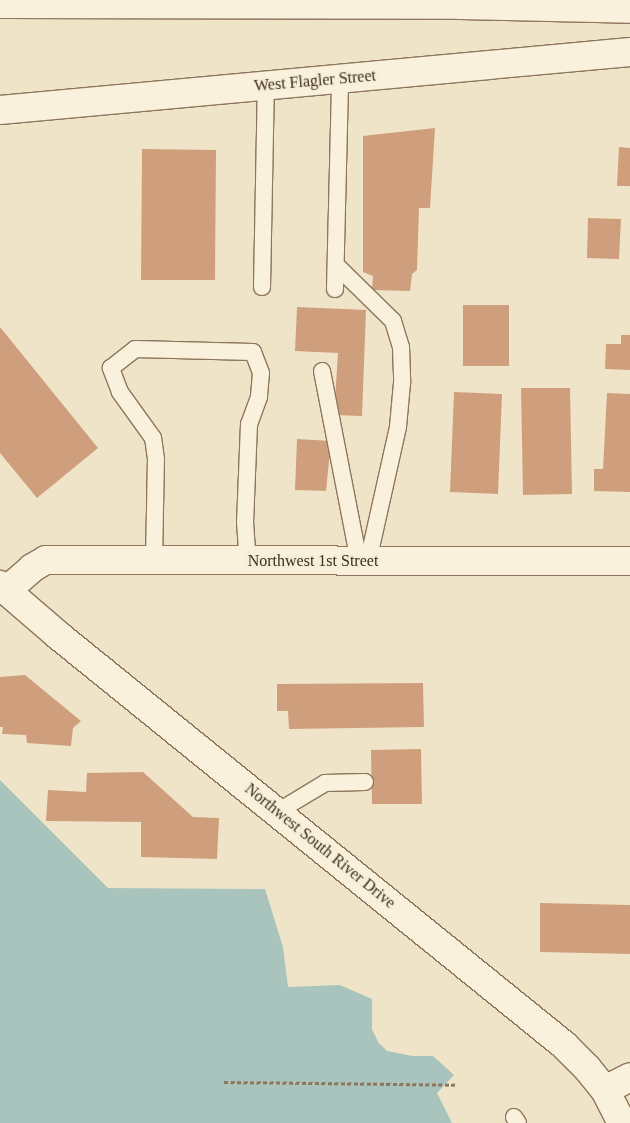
<!DOCTYPE html>
<html>
<head>
<meta charset="utf-8">
<style>
  body { margin:0 }
  #map { position:relative; width:630px; height:1123px; overflow:hidden; background:#f0e4c8; font-family:"Times New Roman",serif }
  div>[style] { position:absolute }
  .water>* { inset:0; background:#a9c4bc }
  .building>* { inset:0; background:#cf9f7d }
  .path>* { height:3px; margin-top:-1.5px; transform-origin:0; background:repeating-linear-gradient(90deg,#8d765c 0 4px,transparent 0 6.5px) }
  .roads { filter:drop-shadow(1px 0 #8d765c) drop-shadow(-1px 0 #8d765c) drop-shadow(0 1px #8d765c) drop-shadow(0 -1px #8d765c) }
  .service>* { height:16px; margin:-8px; padding:0 8px; transform-origin:8px; border-radius:8px; background:#faf1dc }
  .minor>* { height:28px; margin:-14px; padding:0 14px; transform-origin:14px; border-radius:14px; background:#faf1dc }
  .tertiary>* { height:28px; margin:-14px; padding:0 14px; transform-origin:14px; border-radius:14px; background:#faf1dc }
  .secondary>* { height:28px; margin:-14px; padding:0 14px; transform-origin:14px; border-radius:14px; background:#faf1dc }
  span { translate:-50% -50%; white-space:nowrap; text-align:center; line-height:1.15; -webkit-text-stroke:4.5px #f7eed8; paint-order:stroke }
  .street-label { font-size:16px; color:#3d2e20 }
</style>
</head>
<body>
<div id="map">
  <div class="water">
    <i style="clip-path:polygon(0 780px,108px 888px,265px 889px,283px 947px,288px 987px,340px 985px,372px 999px,372px 1029px,378px 1042px,387px 1051px,413px 1056px,433px 1056px,454px 1075px,437px 1093px,452px 1123px,0 1123px)"></i>
  </div>
  <div class="building">
    <i style="clip-path:polygon(435px 128px,430px 208px,419px 208px,417px 270px,412px 274px,410px 291px,372px 290px,373px 276px,363px 272px,363px 136px)"></i>
    <i style="clip-path:polygon(619px 147px,630px 148px,630px 186px,617px 186px)"></i>
    <i style="clip-path:polygon(142px 149px,216px 150px,215px 280px,141px 280px)"></i>
    <i style="clip-path:polygon(588px 218px,621px 219px,619px 259px,587px 258px)"></i>
    <i style="clip-path:polygon(463px 305px,509px 305px,509px 366px,463px 366px)"></i>
    <i style="clip-path:polygon(297px 307px,366px 310px,362px 416px,334px 415px,338px 353px,295px 351px)"></i>
    <i style="clip-path:polygon(0 327px,98px 448px,37px 498px,0 453px)"></i>
    <i style="clip-path:polygon(621px 335px,630px 335px,630px 370px,605px 369px,606px 344px,621px 344px)"></i>
    <i style="clip-path:polygon(521px 388px,570px 388px,572px 494px,523px 495px)"></i>
    <i style="clip-path:polygon(454px 392px,502px 394px,498px 494px,450px 492px)"></i>
    <i style="clip-path:polygon(607px 393px,630px 394px,630px 492px,594px 491px,594px 469px,603px 469px)"></i>
    <i style="clip-path:polygon(297px 439px,331px 441px,326px 491px,295px 490px)"></i>
    <i style="clip-path:polygon(25px 675px,81px 721px,73px 728px,71px 746px,27px 743px,26px 735px,2px 734px,3px 727px,0 727px,0 677px)"></i>
    <i style="clip-path:polygon(423px 683px,424px 727px,289px 729px,288px 711px,277px 711px,277px 684px)"></i>
    <i style="clip-path:polygon(421px 749px,422px 804px,372px 804px,371px 750px)"></i>
    <i style="clip-path:polygon(143px 772px,193px 817px,219px 818px,217px 859px,141px 857px,141px 822px,46px 821px,48px 790px,86px 792px,87px 773px)"></i>
    <i style="clip-path:polygon(540px 903px,630px 905px,630px 954px,540px 952px)"></i>
  </div>
  <div class="path">
    <i style="left:224px;top:1082px;width:233px;rotate:0.7deg"></i>
  </div>
  <div class="roads">
    <div class="service">
      <i style="left:336px;top:265px;width:80px;rotate:44.5deg"></i>
      <i style="left:393px;top:321px;width:27px;rotate:73deg"></i>
      <i style="left:401px;top:347px;width:36px;rotate:88deg"></i>
      <i style="left:402px;top:383px;width:44px;rotate:95.2deg"></i>
      <i style="left:398px;top:427px;width:137px;rotate:102.6deg"></i>
      <i style="left:262px;top:287px;width:201px;rotate:-88.9deg"></i>
      <i style="left:335px;top:289px;width:210px;rotate:-88.6deg"></i>
      <i style="left:322px;top:371px;width:194px;rotate:79deg"></i>
      <i style="left:154px;top:561px;width:102px;rotate:-88.9deg"></i>
      <i style="left:156px;top:459px;width:21px;rotate:-98deg"></i>
      <i style="left:153px;top:438px;width:57px;rotate:-125.7deg"></i>
      <i style="left:120px;top:392px;width:26px;rotate:-111deg"></i>
      <i style="left:111px;top:368px;width:31px;rotate:-38deg"></i>
      <i style="left:135px;top:349px;width:118px;rotate:1.5deg"></i>
      <i style="left:253px;top:352px;width:22px;rotate:69deg"></i>
      <i style="left:261px;top:373px;width:24px;rotate:95deg"></i>
      <i style="left:259px;top:397px;width:29px;rotate:110deg"></i>
      <i style="left:249px;top:424px;width:98px;rotate:92.3deg"></i>
      <i style="left:245px;top:522px;width:39px;rotate:86deg"></i>
      <i style="left:277px;top:812px;width:56px;rotate:-31.1deg"></i>
      <i style="left:325px;top:783px;width:40px;rotate:-1.4deg"></i>
      <i style="left:514px;top:1117px;width:7px;rotate:56deg"></i>
    </div>
    <div class="minor">
      <i style="left:6px;top:591px;width:35px;rotate:-41deg"></i>
      <i style="left:32px;top:568px;width:16px;rotate:-30deg"></i>
      <i style="left:46px;top:560px;width:584px;rotate:0.1deg"></i>
      <i style="left:605px;top:1090px;width:28px;rotate:-27deg"></i>
    </div>
    <div class="tertiary">
      <i style="left:0;top:4px;width:460px;rotate:0.1deg"></i>
      <i style="left:460px;top:5px;width:170px;rotate:1.3deg"></i>
      <i style="left:0;top:585px;width:78px;rotate:40.8deg"></i>
      <i style="left:59px;top:636px;width:650px;rotate:39deg"></i>
      <i style="left:564px;top:1045px;width:33px;rotate:45deg"></i>
      <i style="left:587px;top:1068px;width:28px;rotate:51deg"></i>
      <i style="left:605px;top:1090px;width:37px;rotate:63deg"></i>
    </div>
    <div class="secondary">
      <i style="left:0;top:110px;width:633px;rotate:-5.26deg"></i>
    </div>
  </div>
  <div class="street-label">
    <span style="left:315px;top:81px;rotate:-5deg">West Flagler Street</span>
    <span style="left:313px;top:561px">Northwest 1st Street</span>
    <span style="left:320px;top:846px;rotate:39deg">Northwest South River Drive</span>
  </div>
</div>
</body>
</html>
